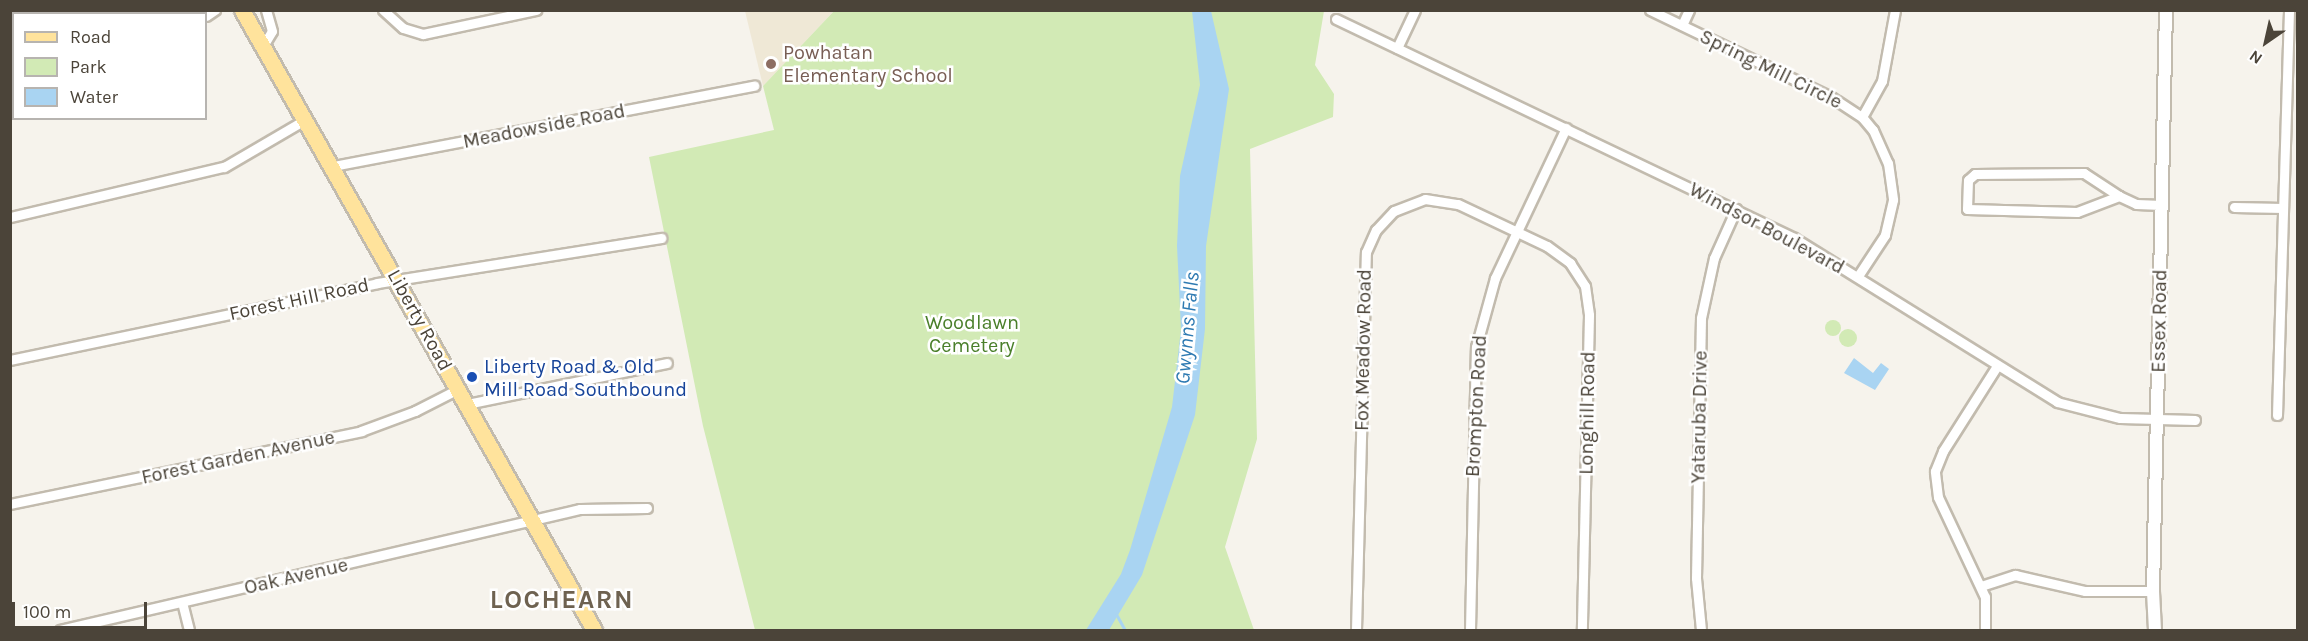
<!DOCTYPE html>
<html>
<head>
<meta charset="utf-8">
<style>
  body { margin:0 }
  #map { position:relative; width:2308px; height:641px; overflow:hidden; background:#f6f3ec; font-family:Karla,sans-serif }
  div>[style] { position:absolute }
  .education>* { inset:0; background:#efe8d6 }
  .green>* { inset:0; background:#d2eab5 }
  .round { border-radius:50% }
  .water>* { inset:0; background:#a9d4f2 }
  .stream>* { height:3px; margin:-1.5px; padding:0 1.5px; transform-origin:1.5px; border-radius:1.5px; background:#a9d4f2 }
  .roads { filter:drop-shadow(2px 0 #c2bbae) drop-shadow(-2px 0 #c2bbae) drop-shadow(0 2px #c2bbae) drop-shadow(0 -2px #c2bbae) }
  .minor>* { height:9px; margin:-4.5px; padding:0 4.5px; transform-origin:4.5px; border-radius:4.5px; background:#fff }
  .tertiary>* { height:12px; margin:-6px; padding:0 6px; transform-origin:6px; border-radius:6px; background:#fff }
  .primary>* { height:15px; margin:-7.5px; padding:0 7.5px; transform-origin:7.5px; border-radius:7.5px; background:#ffe39c }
  .dots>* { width:16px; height:16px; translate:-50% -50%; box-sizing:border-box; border:3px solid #fff; border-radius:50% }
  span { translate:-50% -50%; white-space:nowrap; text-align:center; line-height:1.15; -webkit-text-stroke:5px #fff; paint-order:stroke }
  .education-label { font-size:20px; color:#785e54 }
  .left { translate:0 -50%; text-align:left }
  .street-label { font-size:20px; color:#4b4439 }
  .park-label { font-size:20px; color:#4a7f2a }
  .transit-label { font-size:20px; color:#164399 }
  .water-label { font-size:21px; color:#2e7ab2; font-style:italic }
  .district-label { font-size:26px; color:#6e6250; font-weight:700; letter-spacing:1.5px }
  .frame { position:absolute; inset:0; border:12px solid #4b4439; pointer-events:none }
  .legend { position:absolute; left:12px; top:12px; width:195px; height:108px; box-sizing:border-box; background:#fff; border:2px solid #b7b4b0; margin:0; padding:8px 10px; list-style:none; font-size:18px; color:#4b4439 }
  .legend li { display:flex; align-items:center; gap:12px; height:30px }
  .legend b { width:30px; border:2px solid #b7b4b0 }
  .north { position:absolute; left:2236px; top:12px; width:60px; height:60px; -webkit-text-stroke:4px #fff; paint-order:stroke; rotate:214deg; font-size:16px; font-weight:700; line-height:24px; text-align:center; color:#4b4439 }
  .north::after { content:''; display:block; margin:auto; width:21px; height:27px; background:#4b4439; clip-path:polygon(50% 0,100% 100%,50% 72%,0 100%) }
  .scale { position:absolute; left:12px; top:602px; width:135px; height:27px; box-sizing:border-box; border:3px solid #4b4439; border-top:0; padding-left:8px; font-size:18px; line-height:21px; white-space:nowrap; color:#4b4439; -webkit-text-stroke:4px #fff; paint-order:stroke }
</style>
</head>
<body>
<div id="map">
  <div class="education">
    <i style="clip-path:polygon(745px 11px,834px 11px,763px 86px)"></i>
  </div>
  <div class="green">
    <i style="clip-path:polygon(834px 11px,1324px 11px,1315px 65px,1334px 94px,1333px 117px,1250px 149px,1257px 439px,1225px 547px,1254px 630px,755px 630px,703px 426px,649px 157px,774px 130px,763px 86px)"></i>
    <i class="round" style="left:1825px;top:320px;width:16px;height:16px"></i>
    <i class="round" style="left:1839px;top:329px;width:18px;height:18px"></i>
  </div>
  <div class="water">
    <i style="clip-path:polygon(1192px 11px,1211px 11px,1229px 89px,1206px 246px,1205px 329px,1195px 415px,1142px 575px,1109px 630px,1086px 630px,1121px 574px,1130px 550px,1172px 407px,1181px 329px,1177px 246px,1180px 176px,1200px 85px)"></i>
    <i style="clip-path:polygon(1854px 358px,1873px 373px,1881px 363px,1889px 369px,1875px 390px,1844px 373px)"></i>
  </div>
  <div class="stream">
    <i style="left:1116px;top:614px;width:18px;rotate:61deg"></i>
  </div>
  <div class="roads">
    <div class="minor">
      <i style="left:383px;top:10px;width:27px;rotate:42deg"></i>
      <i style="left:403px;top:28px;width:21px;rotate:17deg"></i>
      <i style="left:423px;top:34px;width:116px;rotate:-12deg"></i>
      <i style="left:1650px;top:10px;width:201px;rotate:25.7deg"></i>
      <i style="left:1831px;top:97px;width:37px;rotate:33deg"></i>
      <i style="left:1862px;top:117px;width:17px;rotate:50deg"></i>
      <i style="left:1873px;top:130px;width:36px;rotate:66deg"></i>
      <i style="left:1888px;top:163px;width:37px;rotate:82deg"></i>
      <i style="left:1893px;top:200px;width:36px;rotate:103deg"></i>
      <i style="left:1885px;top:235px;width:49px;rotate:123.4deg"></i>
      <i style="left:206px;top:16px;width:11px;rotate:-34deg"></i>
      <i style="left:1336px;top:19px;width:508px;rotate:25.56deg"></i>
      <i style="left:1794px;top:238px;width:310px;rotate:31.9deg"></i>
      <i style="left:2057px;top:402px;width:65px;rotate:14.3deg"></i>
      <i style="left:2120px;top:418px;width:75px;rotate:1.5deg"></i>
      <i style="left:1682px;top:25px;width:17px;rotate:-65deg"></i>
      <i style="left:263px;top:46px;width:17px;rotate:-59deg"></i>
      <i style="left:272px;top:31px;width:22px;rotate:-106deg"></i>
      <i style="left:1397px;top:48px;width:42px;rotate:-64.7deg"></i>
      <i style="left:10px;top:81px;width:4px;rotate:-14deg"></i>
      <i style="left:1862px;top:117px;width:41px;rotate:-60.9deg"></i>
      <i style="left:1882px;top:81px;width:72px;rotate:-79.6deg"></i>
      <i style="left:333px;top:166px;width:429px;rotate:-10.8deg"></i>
      <i style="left:2119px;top:196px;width:42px;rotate:-146.7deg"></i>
      <i style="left:2084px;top:173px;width:109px;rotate:179.5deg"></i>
      <i style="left:1975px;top:174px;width:9px;rotate:139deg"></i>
      <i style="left:1968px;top:180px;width:29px;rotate:92deg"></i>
      <i style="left:1967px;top:209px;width:110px;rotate:1.6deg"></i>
      <i style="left:2077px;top:212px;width:45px;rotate:-20.9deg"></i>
      <i style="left:2119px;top:196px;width:19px;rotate:25deg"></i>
      <i style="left:2136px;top:204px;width:26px;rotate:2deg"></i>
      <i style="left:2234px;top:207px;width:49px;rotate:1.2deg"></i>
      <i style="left:10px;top:217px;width:220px;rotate:-13.2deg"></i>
      <i style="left:224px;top:167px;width:95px;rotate:-30.3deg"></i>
      <i style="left:10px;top:360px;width:375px;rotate:-11.8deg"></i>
      <i style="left:377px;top:283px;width:288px;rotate:-9deg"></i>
      <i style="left:467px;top:404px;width:204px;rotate:-11.6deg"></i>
      <i style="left:2277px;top:415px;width:405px;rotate:-88.3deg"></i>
      <i style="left:10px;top:504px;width:359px;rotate:-11.7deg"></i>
      <i style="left:361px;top:431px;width:58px;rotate:-20.3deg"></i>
      <i style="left:415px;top:411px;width:48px;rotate:-27.1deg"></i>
      <i style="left:1981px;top:586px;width:36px;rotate:-18deg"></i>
      <i style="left:2015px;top:575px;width:72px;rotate:12.9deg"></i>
      <i style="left:2085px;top:591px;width:68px"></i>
      <i style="left:182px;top:602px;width:29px;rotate:76deg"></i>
      <i style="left:60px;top:630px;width:534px;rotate:-13.1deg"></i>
      <i style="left:580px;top:509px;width:67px;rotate:-0.9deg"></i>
      <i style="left:1356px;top:630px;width:378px;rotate:-88.5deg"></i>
      <i style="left:1366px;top:252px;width:24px;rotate:-66deg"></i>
      <i style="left:1376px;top:230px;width:26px;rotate:-47deg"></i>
      <i style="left:1394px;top:211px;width:33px;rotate:-21deg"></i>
      <i style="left:1425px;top:199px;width:33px;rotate:9deg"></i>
      <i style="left:1458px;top:204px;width:98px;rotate:25.3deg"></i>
      <i style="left:1547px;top:246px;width:29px;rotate:36deg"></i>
      <i style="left:1570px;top:263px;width:27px;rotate:57deg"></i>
      <i style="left:1585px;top:286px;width:29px;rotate:82deg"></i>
      <i style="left:1589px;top:315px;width:315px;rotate:91.3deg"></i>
      <i style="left:1470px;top:630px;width:283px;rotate:-88.8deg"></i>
      <i style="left:1476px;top:347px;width:72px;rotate:-74.6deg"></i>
      <i style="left:1495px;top:278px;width:166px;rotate:-64.7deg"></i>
      <i style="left:1701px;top:630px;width:52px;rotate:-95.5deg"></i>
      <i style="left:1696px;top:578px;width:260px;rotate:-88.9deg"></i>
      <i style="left:1701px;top:318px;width:61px;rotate:-77.8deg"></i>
      <i style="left:1714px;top:258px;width:54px;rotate:-65.8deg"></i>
      <i style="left:1985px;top:630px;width:33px;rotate:-90deg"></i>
      <i style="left:1985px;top:597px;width:110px;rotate:-115.2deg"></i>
      <i style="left:1938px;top:497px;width:26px;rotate:-97deg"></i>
      <i style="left:1935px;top:471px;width:22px;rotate:-68deg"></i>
      <i style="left:1943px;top:451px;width:101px;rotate:-57.6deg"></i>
    </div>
    <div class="tertiary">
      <i style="left:2155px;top:630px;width:39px;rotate:-93deg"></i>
      <i style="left:2153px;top:591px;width:581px;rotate:-88.72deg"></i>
    </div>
    <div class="primary">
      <i style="left:242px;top:10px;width:713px;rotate:60.41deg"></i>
    </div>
  </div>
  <div class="dots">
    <i style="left:771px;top:64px;background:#8d6e63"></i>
    <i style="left:472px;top:377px;background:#1a4fb4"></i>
  </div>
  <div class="education-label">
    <span class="left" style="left:783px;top:64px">Powhatan<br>Elementary School</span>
  </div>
  <div class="street-label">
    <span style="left:1771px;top:69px;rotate:26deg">Spring Mill Circle</span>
    <span style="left:544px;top:126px;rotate:-11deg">Meadowside Road</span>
    <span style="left:1767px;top:228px;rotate:28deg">Windsor Boulevard</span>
    <span style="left:299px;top:299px;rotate:-12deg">Forest Hill Road</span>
    <span style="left:420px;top:320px;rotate:61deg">Liberty Road</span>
    <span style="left:2159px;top:321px;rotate:-89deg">Essex Road</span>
    <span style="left:1363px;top:350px;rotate:-89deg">Fox Meadow Road</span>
    <span style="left:1476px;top:406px;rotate:-87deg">Brompton Road</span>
    <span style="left:1587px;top:413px;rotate:-89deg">Longhill Road</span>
    <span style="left:1699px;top:417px;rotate:-89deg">Yataruba Drive</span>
    <span style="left:238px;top:457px;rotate:-12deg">Forest Garden Avenue</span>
    <span style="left:296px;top:576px;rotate:-13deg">Oak Avenue</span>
  </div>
  <div class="park-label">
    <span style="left:972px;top:334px">Woodlawn<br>Cemetery</span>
  </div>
  <div class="transit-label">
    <span class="left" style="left:484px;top:378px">Liberty Road &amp; Old<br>Mill Road Southbound</span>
  </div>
  <div class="water-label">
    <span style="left:1187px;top:328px;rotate:-85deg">Gwynns Falls</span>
  </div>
  <div class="district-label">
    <span style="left:562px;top:600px">LOCHEARN</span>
  </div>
  <div class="frame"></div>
  <ul class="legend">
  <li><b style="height:8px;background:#ffe39c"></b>Road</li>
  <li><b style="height:16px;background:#d2eab5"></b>Park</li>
  <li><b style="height:16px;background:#a9d4f2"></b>Water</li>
  </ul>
  <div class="north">N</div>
  <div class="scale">100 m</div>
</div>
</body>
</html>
